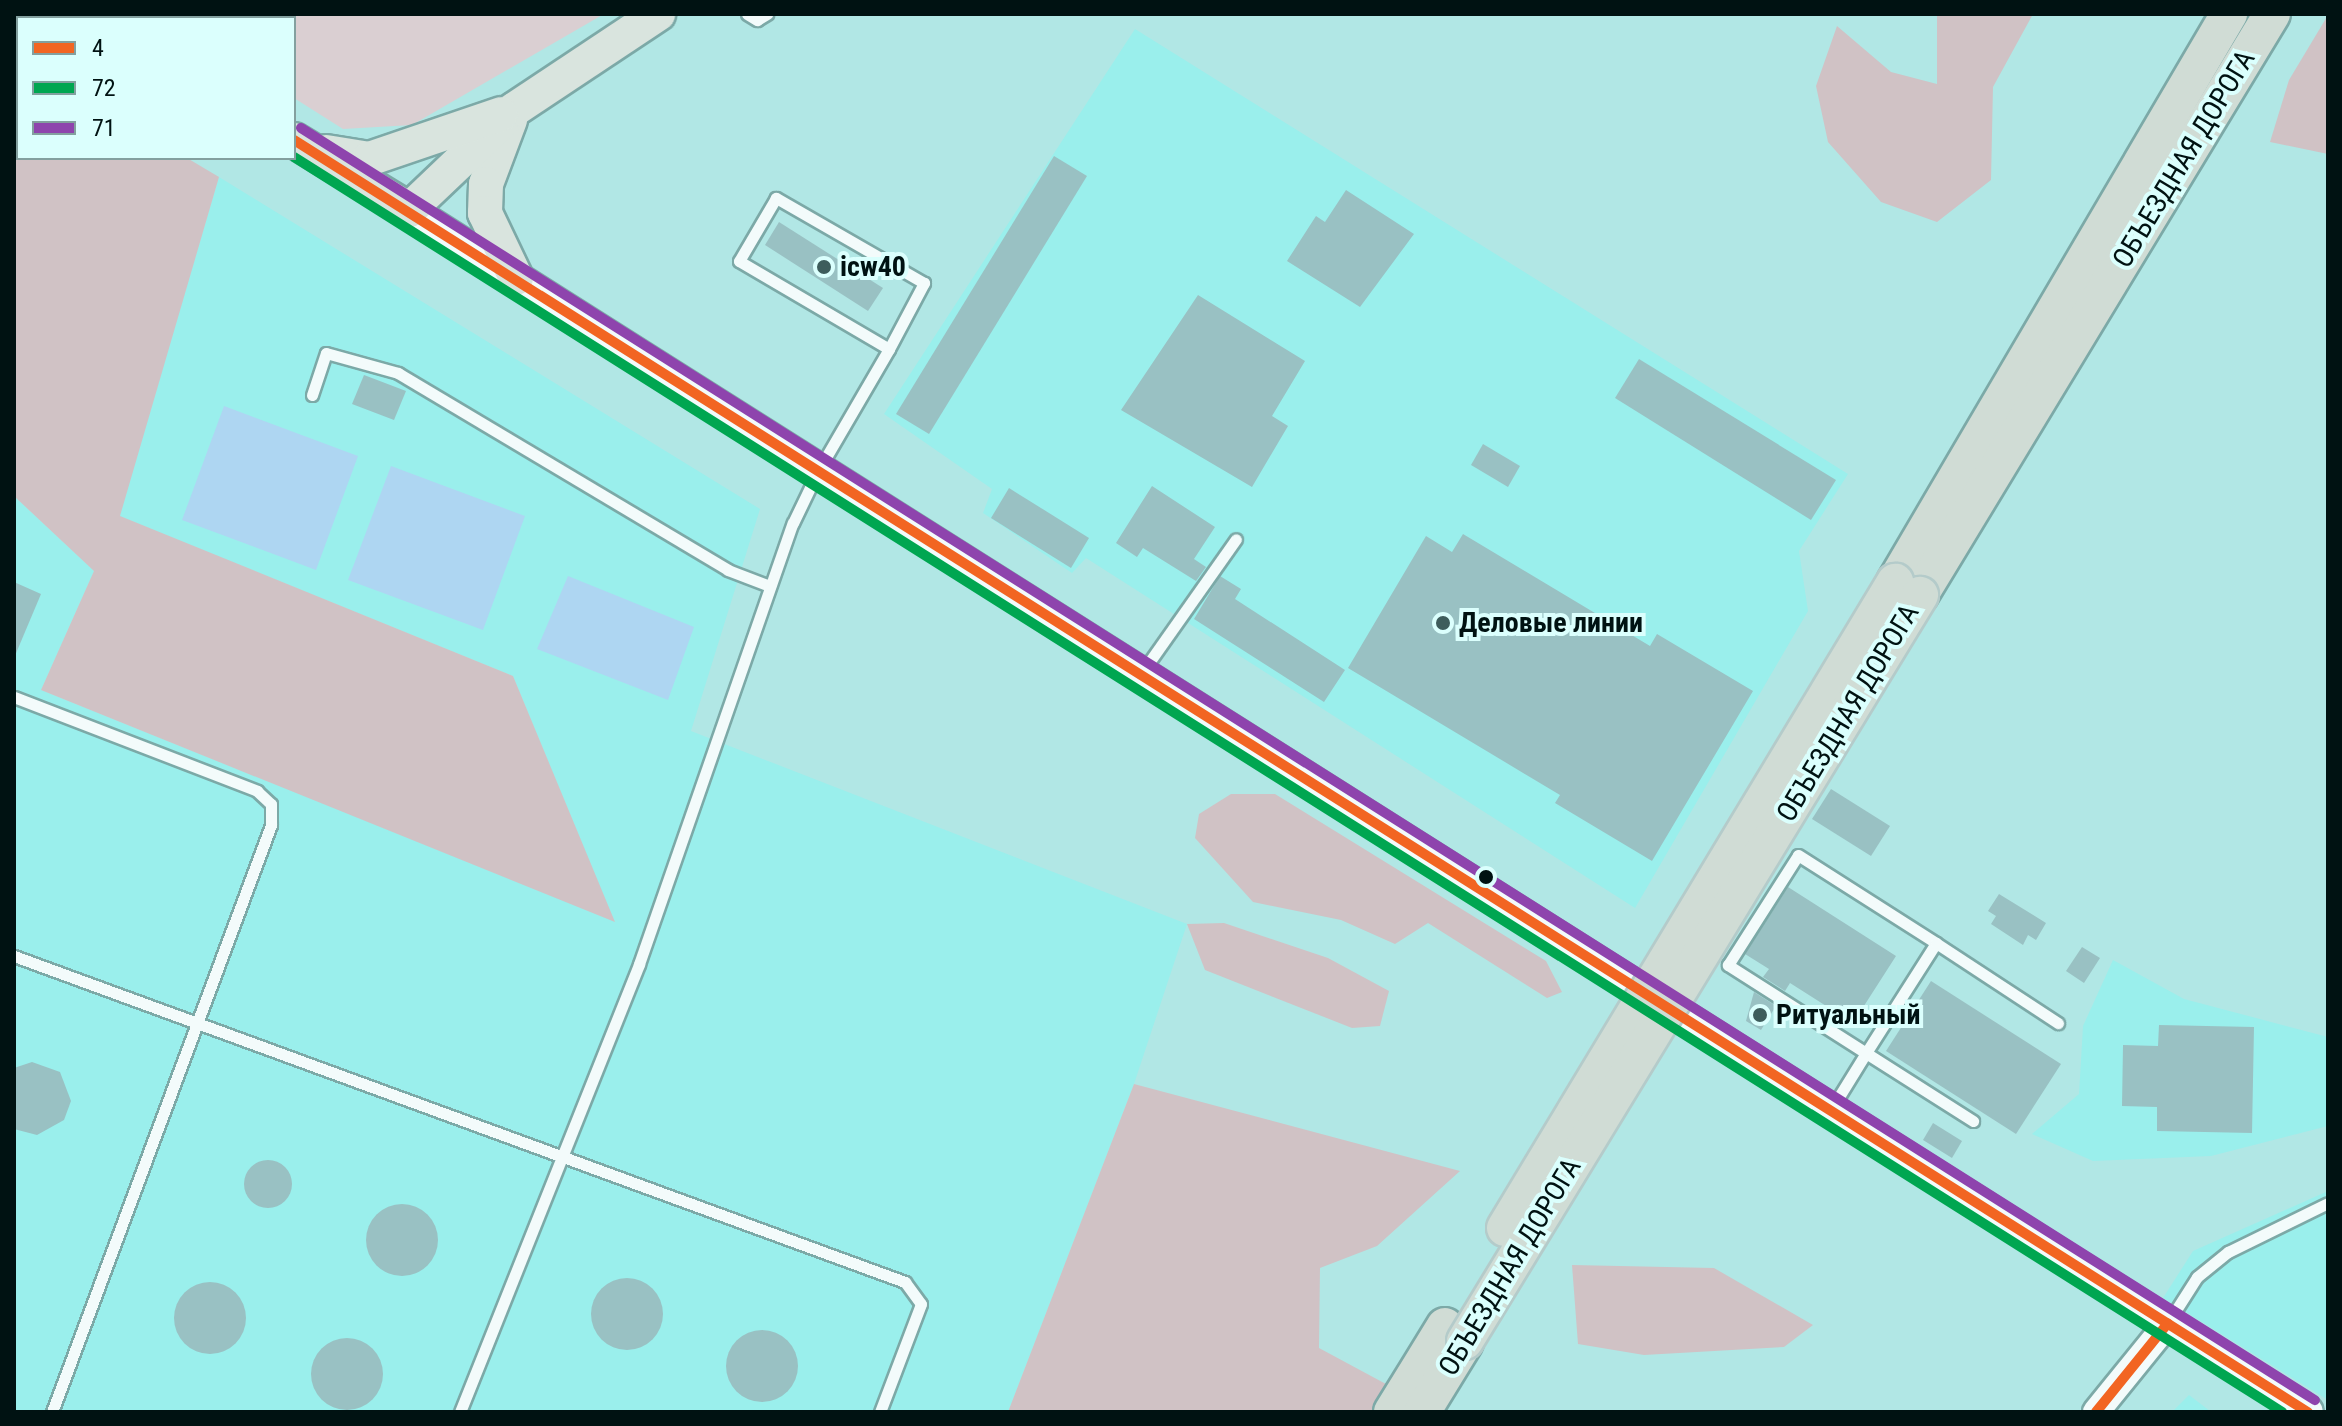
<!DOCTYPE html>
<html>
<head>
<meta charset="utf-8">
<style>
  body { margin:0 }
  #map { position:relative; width:2342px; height:1426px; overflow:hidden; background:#b1e7e5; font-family:"Roboto Condensed",sans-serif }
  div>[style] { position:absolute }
  .built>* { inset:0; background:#9aefec }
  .green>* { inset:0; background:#dacfd2 }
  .forest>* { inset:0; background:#d0c2c5 }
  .water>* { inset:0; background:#aed6f2 }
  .building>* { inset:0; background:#99c1c3 }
  .round { border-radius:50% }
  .roads { filter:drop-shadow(2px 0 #7ca9a7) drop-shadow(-2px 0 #7ca9a7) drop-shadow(0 2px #7ca9a7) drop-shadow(0 -2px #7ca9a7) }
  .service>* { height:11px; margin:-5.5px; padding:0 5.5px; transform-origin:5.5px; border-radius:5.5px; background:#f3fbfb }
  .tertiary>* { height:26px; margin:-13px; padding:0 13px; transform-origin:13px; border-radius:13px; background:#f3fbfb }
  .secondary>* { height:30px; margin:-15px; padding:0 15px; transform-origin:15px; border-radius:15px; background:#f3fbfb }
  .primary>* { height:34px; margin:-17px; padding:0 17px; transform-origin:17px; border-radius:17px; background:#d9e4de }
  .trunk>* { height:36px; margin:-18px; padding:0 18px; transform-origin:18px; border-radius:18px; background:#d0dcd5 }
  .bridges { filter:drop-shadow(2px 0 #b4cbca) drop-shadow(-2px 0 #b4cbca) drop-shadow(0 2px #b4cbca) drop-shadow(0 -2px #b4cbca) }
  .trunk-bridge>* { height:36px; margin:-18px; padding:0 18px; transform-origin:18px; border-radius:18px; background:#d0dcd5 }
  .bus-1>* { height:10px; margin:-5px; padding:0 5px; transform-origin:5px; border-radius:5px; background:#f26522 }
  .bus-2>* { height:10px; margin:-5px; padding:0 5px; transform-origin:5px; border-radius:5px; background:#00a651 }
  .bus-3>* { height:10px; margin:-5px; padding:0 5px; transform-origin:5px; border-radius:5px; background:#8e44ad }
  .dots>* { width:22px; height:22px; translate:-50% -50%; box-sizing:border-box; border:4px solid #dbfffd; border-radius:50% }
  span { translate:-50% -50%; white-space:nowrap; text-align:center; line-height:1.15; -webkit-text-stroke:8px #dbfffd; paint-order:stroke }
  .street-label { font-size:28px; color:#001212 }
  .poi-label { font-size:28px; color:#001212; font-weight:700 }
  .left { translate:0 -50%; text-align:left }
  .frame { position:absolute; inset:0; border:16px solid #001212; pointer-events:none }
  .legend { position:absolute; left:16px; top:16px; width:280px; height:144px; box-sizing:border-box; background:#dbfffd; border:2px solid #83a09f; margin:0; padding:10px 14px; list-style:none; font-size:24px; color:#001212 }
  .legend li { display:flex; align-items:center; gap:16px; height:40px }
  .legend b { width:40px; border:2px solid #83a09f }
</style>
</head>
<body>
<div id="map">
  <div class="built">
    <i style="clip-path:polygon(1135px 29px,1848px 474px,1799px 551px,1808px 611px,1635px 908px,1086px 558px,1072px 573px,983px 513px,992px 489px,884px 414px)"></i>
    <i style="clip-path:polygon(219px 177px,760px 509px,691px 731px,1187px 924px,1134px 1084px,1008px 1412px,14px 1412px,14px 496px,94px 571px,41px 690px,614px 921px,513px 676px,119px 516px)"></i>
    <i style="clip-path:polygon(2113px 960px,2184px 999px,2328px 1037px,2328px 1126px,2211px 1156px,2093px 1161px,2032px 1134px,2079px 1094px,2083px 1026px)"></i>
    <i style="clip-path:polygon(2328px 1191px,2328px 1400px,2163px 1298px,2193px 1251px)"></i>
    <i style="clip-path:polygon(2189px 1395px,2206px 1408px,2211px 1412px,2172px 1412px)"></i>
  </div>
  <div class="green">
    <i style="clip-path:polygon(164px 14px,604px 14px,412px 125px,343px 129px,294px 98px,294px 18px)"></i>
  </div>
  <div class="forest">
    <i style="clip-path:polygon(1937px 14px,2033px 14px,1993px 87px,1991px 180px,1937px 222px,1881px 202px,1828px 142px,1816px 86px,1837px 26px,1891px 72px,1937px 84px)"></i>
    <i style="clip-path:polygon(2328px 15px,2328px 154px,2270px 142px,2289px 80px)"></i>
    <i style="clip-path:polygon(14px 55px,18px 158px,187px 158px,219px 177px,120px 516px,513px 676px,615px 922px,41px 690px,94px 571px,14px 496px)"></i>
    <i style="clip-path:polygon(1231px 794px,1275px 794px,1546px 961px,1562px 992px,1547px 998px,1428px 923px,1395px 944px,1341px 920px,1253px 902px,1195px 838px,1199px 814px)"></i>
    <i style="clip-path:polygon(1224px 923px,1328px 958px,1389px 991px,1380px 1026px,1352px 1028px,1205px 970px,1187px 924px)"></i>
    <i style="clip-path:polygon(1134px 1084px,1460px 1171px,1377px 1246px,1320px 1268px,1319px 1348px,1438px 1412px,1008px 1412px)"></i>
    <i style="clip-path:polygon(1572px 1265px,1714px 1268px,1813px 1325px,1784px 1347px,1644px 1355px,1578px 1344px)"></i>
  </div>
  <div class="water">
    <i style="clip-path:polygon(224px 406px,358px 456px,316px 570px,182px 520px)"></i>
    <i style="clip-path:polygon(391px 466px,525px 516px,483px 630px,348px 580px)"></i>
    <i style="clip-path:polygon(568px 576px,694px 627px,668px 700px,537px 649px)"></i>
  </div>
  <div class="building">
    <i style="clip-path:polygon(1054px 156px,1087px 176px,929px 434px,896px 414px)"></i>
    <i style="clip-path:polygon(1346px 190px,1414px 234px,1360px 307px,1287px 261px,1316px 216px,1325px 222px)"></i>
    <i style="clip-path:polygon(779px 222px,883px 288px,868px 311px,765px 245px)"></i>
    <i style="clip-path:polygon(1198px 295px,1305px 361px,1272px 416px,1288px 426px,1252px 487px,1121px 410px)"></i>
    <i style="clip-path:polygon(1639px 359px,1836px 480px,1811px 520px,1615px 398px)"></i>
    <i style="clip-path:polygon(364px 375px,406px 391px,394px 420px,352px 404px)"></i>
    <i style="clip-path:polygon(1483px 444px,1520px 466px,1508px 487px,1471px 465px)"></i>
    <i style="clip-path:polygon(1152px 486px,1215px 527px,1194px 559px,1206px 567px,1196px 581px,1143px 548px,1137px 557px,1116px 543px)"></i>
    <i style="clip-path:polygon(1009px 488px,1089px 538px,1071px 568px,991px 518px)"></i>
    <i style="clip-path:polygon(1463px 534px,1650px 646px,1657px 634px,1753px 691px,1652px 861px,1555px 803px,1560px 795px,1348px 668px,1426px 536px,1452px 552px)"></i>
    <i style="clip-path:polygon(1220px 576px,1241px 589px,1235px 599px,1345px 670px,1324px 702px,1194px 619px)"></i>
    <i style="clip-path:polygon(14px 582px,41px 594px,14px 658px)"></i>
    <i style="clip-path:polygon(1831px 789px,1890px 826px,1871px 856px,1812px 819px)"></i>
    <i style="clip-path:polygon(1788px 887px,1896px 956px,1853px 1023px,1790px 983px,1785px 991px,1763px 977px,1769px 969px,1745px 954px)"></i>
    <i style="clip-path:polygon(1999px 894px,2046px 923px,2036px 940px,2028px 935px,2023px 945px,1991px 924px,1996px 916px,1988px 911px)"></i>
    <i style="clip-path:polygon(2082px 947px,2100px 958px,2084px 983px,2066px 971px)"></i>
    <i style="clip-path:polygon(1931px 981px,2061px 1064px,2016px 1134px,1886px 1051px)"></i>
    <i style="clip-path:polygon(1754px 992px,1776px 1006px,1761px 1030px,1746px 1021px)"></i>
    <i style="clip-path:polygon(2159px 1025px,2254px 1027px,2252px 1133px,2157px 1131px,2157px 1107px,2122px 1106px,2123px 1045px,2158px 1046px)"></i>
    <i style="clip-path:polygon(32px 1062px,60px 1072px,71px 1101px,64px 1120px,37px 1135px,14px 1129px,14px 1068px)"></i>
    <i style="clip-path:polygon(1933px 1123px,1962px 1141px,1952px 1158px,1923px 1140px)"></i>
    <i class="round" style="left:244px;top:1160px;width:48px;height:48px"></i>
    <i class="round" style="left:366px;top:1204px;width:72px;height:72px"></i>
    <i class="round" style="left:591px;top:1278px;width:72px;height:72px"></i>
    <i class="round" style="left:174px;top:1282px;width:72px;height:72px"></i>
    <i class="round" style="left:726px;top:1330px;width:72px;height:72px"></i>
    <i class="round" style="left:311px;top:1338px;width:72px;height:72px"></i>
  </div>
  <div class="roads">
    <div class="service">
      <i style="left:747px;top:14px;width:12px;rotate:31deg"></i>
      <i style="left:757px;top:20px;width:12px;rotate:-31deg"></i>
      <i style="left:312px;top:395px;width:44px;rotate:-71.6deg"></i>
      <i style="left:326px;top:353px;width:75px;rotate:15.5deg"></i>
      <i style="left:398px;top:373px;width:384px;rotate:30.8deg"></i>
      <i style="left:728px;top:570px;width:45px;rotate:20.9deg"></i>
      <i style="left:1143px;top:671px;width:161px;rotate:-54.8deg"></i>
      <i style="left:14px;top:697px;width:261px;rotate:21.1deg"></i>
      <i style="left:257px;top:791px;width:19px;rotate:43deg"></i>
      <i style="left:271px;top:804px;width:21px;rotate:90deg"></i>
      <i style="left:271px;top:825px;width:627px;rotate:110.46deg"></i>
      <i style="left:1798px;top:855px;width:164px;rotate:32.5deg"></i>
      <i style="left:1936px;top:943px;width:130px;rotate:122.5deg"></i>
      <i style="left:1866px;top:1053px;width:164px;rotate:-147.5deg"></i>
      <i style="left:1728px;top:965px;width:130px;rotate:-57.5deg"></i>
      <i style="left:1936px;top:943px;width:146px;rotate:33.3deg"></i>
      <i style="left:14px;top:956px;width:949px;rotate:20.1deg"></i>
      <i style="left:905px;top:1282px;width:27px;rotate:54deg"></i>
      <i style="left:921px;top:1304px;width:116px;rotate:110.8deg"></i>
      <i style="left:1832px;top:1108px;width:65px;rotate:-58.3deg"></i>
      <i style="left:1866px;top:1053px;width:127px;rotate:32.4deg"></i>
      <i style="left:2169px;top:1321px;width:52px;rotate:-57.5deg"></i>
      <i style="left:2197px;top:1277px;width:40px;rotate:-39deg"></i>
      <i style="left:2228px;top:1252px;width:111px;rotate:-26.1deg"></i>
      <i style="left:460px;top:1412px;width:482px;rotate:-68.2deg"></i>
      <i style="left:639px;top:964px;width:467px;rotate:-70.8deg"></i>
      <i style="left:793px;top:523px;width:58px;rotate:-64.3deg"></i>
      <i style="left:818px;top:471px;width:141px;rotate:-59.8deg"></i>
      <i style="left:889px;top:349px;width:75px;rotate:-62.1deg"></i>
      <i style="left:924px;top:283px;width:171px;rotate:-150.1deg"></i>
      <i style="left:776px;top:198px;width:73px;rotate:120.4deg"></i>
      <i style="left:739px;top:261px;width:174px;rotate:30.4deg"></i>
    </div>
    <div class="tertiary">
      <i style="left:2096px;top:1412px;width:114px;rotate:-51deg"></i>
    </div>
    <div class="secondary">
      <i style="left:409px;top:210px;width:2247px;rotate:32.33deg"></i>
    </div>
    <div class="primary">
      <i style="left:90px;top:14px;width:8px;rotate:30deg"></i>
      <i style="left:510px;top:120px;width:68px;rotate:110.6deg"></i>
      <i style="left:486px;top:184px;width:29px;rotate:92deg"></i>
      <i style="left:485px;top:213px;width:72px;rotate:64.5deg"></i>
      <i style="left:294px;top:140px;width:135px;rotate:31.3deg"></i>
      <i style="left:409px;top:210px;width:146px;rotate:-43.6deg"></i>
      <i style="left:515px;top:109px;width:172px;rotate:-33.6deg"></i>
      <i style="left:326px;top:152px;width:44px;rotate:9.2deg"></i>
      <i style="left:369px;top:159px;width:139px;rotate:-18.8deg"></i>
    </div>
    <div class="trunk">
      <i style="left:1895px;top:582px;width:659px;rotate:-59.54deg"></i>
      <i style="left:1920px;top:595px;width:679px;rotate:-58.79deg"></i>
      <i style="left:1392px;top:1412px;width:101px;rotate:-58.4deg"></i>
      <i style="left:1422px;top:1412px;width:82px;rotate:-58.4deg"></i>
    </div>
  </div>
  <div class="bridges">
    <div class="trunk-bridge">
      <i style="left:1505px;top:1228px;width:755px;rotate:-58.88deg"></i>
      <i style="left:1465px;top:1341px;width:874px;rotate:-58.62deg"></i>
    </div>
  </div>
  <div class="bus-1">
    <i style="left:294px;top:140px;width:2382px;rotate:32.28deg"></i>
    <i style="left:2096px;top:1412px;width:114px;rotate:-51deg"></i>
  </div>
  <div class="bus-2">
    <i style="left:294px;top:157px;width:2351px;rotate:32.26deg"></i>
  </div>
  <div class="bus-3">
    <i style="left:301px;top:128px;width:2382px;rotate:32.28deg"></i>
  </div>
  <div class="dots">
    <i style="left:824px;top:267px;background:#3e5d5c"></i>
    <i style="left:1443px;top:623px;background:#3e5d5c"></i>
    <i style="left:1486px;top:877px;background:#001212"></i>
    <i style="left:1760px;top:1015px;background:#3e5d5c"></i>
  </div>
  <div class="street-label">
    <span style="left:2184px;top:159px;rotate:-59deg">ОБЪЕЗДНАЯ ДОРОГА</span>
    <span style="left:1848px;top:713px;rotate:-59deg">ОБЪЕЗДНАЯ ДОРОГА</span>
    <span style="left:1510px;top:1267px;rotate:-59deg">ОБЪЕЗДНАЯ ДОРОГА</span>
  </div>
  <div class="poi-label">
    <span class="left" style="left:840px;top:267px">icw40</span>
    <span class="left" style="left:1459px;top:623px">Деловые линии</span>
    <span class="left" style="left:1776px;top:1015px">Ритуальный</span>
  </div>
  <div class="frame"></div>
  <ul class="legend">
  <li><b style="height:10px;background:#f26522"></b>4</li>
  <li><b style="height:10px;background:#00a651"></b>72</li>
  <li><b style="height:10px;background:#8e44ad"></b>71</li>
  </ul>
</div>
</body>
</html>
